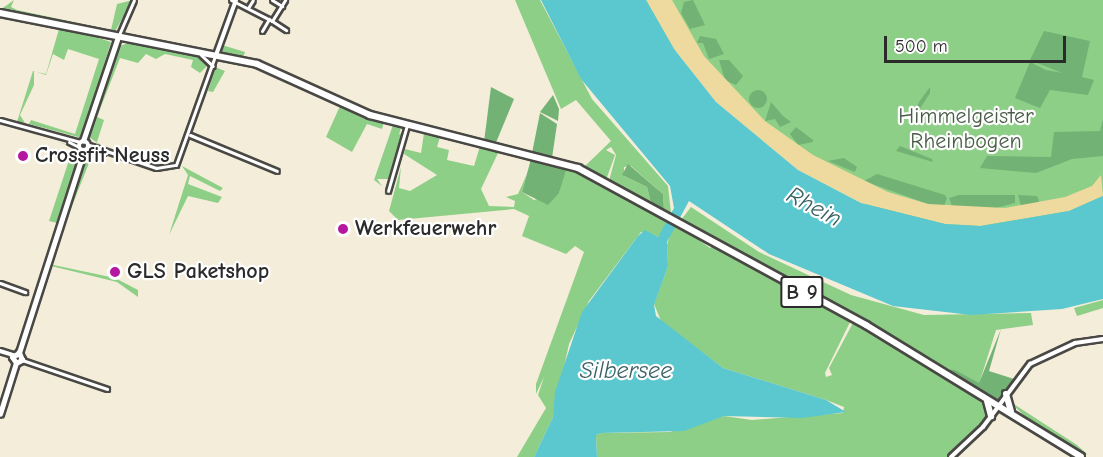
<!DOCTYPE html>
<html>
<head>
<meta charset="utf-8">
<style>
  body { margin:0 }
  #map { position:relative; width:1103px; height:457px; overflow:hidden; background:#f4edd9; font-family:"Comic Neue",sans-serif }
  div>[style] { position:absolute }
  .green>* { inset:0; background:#8ecf87 }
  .forest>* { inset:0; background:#72b274 }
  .round { border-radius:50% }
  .sand>* { inset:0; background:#eeda9e }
  .water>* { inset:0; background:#5ac8ce }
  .roads { filter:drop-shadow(2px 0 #494845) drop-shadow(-2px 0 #494845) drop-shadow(0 2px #494845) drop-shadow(0 -2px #494845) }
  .minor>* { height:3px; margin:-1.5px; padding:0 1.5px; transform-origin:1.5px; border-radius:1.5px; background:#fff }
  .tertiary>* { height:4px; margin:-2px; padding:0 2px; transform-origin:2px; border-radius:2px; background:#fff }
  .secondary>* { height:4.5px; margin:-2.25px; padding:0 2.25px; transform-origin:2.25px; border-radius:2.25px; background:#fff }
  .secondary>.ring { margin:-2.25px; padding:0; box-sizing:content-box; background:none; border:4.5px solid #fff; border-radius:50% }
  .primary>* { height:6px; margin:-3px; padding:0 3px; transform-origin:3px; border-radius:3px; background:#fff }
  .dots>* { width:16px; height:16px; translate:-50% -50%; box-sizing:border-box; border:3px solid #fff; border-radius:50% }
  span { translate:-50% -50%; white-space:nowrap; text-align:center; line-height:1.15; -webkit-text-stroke:4.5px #fff; paint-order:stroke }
  .shield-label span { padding:2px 4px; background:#fff; border:2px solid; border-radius:4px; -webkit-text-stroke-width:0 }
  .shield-label { font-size:21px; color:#2b2b2b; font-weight:700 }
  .park-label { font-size:22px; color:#495c47 }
  .poi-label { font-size:22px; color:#2b2b2b; font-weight:700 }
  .left { translate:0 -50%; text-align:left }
  .water-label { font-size:24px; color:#3b6264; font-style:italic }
  .scale { position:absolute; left:884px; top:36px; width:182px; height:27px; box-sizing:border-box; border:3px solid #2b2b2b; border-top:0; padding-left:8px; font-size:18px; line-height:21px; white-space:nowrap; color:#2b2b2b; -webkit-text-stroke:4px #fff; paint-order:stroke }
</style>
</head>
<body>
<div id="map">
  <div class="green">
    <i style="clip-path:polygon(14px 0,11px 7px,17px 10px,111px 30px,117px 4px,133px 0,114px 33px,0 10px)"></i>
    <i style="clip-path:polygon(515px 0,540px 0,592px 99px,668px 186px,671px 213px,664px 210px,663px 194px,631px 166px,624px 167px,624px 176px,647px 187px,651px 203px,609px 181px,616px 155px,611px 147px,606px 150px,615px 155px,606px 180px,561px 161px,584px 167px,611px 141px,576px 100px,561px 109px)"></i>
    <i style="clip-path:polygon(612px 0,1103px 0,1103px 239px,928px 255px)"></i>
    <i style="clip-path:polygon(6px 18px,80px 32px,111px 42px,82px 138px,29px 124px,31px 120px,75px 134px,99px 59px,68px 49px,64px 60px,53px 54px,46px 75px,34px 71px,34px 85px,20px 115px,25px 123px,17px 122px,33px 71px,46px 74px,59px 29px)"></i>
    <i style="clip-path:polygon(131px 42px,198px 56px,208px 65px,200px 73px,191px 67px,193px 60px,165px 54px,156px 59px,146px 54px,138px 63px,120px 58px,97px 117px,104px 120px,97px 142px,106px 149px,89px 137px,117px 47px)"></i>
    <i style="clip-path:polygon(222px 45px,245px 52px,243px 58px,220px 53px)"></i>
    <i style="clip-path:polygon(215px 67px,225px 71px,213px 92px,208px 91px)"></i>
    <i style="clip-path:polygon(340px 106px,384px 122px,382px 129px,367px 124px,352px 152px,326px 137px)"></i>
    <i style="clip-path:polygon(393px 125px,401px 127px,399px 135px,403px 131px,386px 188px,388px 179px,377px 179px,382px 186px,374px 180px)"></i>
    <i style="clip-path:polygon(424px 133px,440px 137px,437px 147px,449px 150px,447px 160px,474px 166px,480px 146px,499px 151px,481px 189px,489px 206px,514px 207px,515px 201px,506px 197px,518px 194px,527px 174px,522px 192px,534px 200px,559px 193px,564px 169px,530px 159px,581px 172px,669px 221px,658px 237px,641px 232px,589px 301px,569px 344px,553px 417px,534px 457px,517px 457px,546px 408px,538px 395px,544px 377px,536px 394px,536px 384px,584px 252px,575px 246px,566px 254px,522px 236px,529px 216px,514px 209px,398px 220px,389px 211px,401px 167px,399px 188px,410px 191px,437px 175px,404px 154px,405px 149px,421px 153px)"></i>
    <i style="clip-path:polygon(57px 141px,76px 148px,79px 154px,57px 223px,49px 221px,73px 148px)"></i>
    <i style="clip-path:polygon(93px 153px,49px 264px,115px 278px,138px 290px,138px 297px,117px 282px,51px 266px,25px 346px,29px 326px,83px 156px)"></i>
    <i style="clip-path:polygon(182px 166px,223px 188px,220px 191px,190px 176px,188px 184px,222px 197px,218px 203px,188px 196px,169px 235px,188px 175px)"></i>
    <i style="clip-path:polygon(691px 207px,759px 252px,851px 295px,924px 315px,1031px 313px,1033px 325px,996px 330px,979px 384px,974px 383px,681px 220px)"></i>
    <i style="clip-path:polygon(674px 222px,710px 248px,714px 244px,851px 320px,825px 373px,826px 377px,832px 375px,829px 368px,854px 321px,977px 395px,988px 404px,985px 423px,949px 457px,597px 457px,596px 435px,601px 433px,670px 432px,724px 416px,752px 420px,843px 413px,844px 407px,826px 400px,723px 368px,661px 321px,654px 304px,668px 266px,667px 245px)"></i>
    <i style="clip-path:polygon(1103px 300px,1103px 308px,1077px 316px,1074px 308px)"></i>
    <i style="clip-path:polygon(1009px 401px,1077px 445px,1088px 455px,1037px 428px)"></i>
  </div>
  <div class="forest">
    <i style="clip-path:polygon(693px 0,705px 25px,690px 29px,681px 13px,684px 2px)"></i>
    <i style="clip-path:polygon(1044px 31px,1090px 41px,1082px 77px,1094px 80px,1088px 95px,1050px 90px,1040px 108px,1015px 98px,1030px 62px,1046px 70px,1062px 73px,1030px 60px)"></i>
    <i style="clip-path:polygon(700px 36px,716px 39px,724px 54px,709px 59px,703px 43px,697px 43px)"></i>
    <i style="clip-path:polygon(719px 60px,729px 60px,743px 76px,736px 85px,725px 80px)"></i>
    <i style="clip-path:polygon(491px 87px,514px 99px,495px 145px,484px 142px)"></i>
    <i style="clip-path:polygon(930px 87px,930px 93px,908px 127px,919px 102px)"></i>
    <i class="round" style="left:749px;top:90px;width:18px;height:18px"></i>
    <i style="clip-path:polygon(553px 95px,559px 109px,558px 121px,540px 112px)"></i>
    <i style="clip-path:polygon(771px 102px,783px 116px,791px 122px,780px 127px,775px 119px,765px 121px)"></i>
    <i style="clip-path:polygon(540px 113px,557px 124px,552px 158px,532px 153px)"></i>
    <i style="clip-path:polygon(1103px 119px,1103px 156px,1072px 159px,1036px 173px,980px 168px,987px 156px,1051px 157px,1054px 132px,1100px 131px)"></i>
    <i style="clip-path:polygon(796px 127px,813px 140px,813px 142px,798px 145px,790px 134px)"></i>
    <i style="clip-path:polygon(900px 146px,932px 159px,933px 162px,896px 151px)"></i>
    <i style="clip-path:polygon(844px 158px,857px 167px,855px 172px,828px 161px)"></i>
    <i style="clip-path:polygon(531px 159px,566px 170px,559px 193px,548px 205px,522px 192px)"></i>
    <i style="clip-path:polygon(628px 164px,663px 194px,664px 210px,651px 203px,647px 187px,622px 175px)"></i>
    <i style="clip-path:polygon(877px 174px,945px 195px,947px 198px,944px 206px,928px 204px,864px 181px)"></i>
    <i style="clip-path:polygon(959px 195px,1015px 195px,1015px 203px,992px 209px,952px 206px,949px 198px)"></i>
    <i style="clip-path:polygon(1018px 195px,1037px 196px,1040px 203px,1021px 206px)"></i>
    <i style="clip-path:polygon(1001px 329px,989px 371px,1014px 379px,999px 400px,941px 369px,955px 370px,979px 383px)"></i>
  </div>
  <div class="sand">
    <i style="clip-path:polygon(646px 0,672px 0,704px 56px,765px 121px,813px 155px,888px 192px,928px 204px,1005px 208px,1065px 197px,1092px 186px,1101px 175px,1103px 196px,1069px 211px,980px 226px,945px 224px,861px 203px,798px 170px,716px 102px,674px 49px)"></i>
  </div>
  <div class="water">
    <i style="clip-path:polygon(541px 0,646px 0,674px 49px,716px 102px,798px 170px,861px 203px,945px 224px,981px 226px,1069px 211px,1103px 196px,1103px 299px,1062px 309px,971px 315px,893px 306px,769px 254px,689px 201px,667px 242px,668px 266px,654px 305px,656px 316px,723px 368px,826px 400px,846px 412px,802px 418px,724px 416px,684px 431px,601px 433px,596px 435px,597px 457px,534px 457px,553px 417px,555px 392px,582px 312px,638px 236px,645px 230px,658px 237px,674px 208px,670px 186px,581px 79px)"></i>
  </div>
  <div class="roads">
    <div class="minor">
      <i style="left:231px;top:0;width:46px;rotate:27.1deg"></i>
      <i style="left:272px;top:21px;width:25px;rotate:-58deg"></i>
      <i style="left:272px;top:0;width:12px;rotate:31deg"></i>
      <i style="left:248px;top:8px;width:9px;rotate:-58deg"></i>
      <i style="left:272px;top:21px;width:17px;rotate:33deg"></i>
      <i style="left:262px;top:31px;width:14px;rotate:-60deg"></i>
      <i style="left:118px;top:37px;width:40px;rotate:-66.6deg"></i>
      <i style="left:201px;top:55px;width:16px;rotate:43deg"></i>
      <i style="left:0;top:120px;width:83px;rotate:15.4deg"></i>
      <i style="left:190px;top:135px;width:94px;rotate:22.5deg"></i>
      <i style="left:69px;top:142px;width:11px;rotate:27deg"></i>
      <i style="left:89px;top:145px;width:71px;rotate:18.9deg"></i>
      <i style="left:156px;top:168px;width:20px;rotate:-9deg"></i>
      <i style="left:176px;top:165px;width:116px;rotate:-70.3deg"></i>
      <i style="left:88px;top:149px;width:16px;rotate:14deg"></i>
      <i style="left:388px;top:191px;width:69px;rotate:-73.9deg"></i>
      <i style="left:0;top:283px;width:27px;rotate:20deg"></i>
      <i style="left:22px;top:360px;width:90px;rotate:18.8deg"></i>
    </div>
    <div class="tertiary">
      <i style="left:216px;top:55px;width:59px;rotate:-70deg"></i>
      <i style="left:0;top:351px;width:14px;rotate:17deg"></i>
      <i style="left:951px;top:457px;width:44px;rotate:-43.2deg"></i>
      <i style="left:983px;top:427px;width:79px;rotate:-53.3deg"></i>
      <i style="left:1030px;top:364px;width:50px;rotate:-25deg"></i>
      <i style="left:1075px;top:343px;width:28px;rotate:-8deg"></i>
    </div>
    <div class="secondary">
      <i class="ring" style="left:79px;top:141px;width:5.5px;height:5.5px"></i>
      <i style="left:83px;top:141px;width:110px;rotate:-71.4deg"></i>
      <i style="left:16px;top:363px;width:7px;rotate:-124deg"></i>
      <i style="left:12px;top:357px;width:8px;rotate:-30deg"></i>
      <i style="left:0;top:414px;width:53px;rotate:-72.6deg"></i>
      <i style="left:16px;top:363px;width:7px;rotate:-27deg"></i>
      <i style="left:22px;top:360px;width:8px;rotate:-113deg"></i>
      <i style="left:19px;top:353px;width:212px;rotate:-72.2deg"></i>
    </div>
    <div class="primary">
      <i style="left:0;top:13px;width:262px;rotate:11.2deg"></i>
      <i style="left:257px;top:64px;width:124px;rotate:24.3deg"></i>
      <i style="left:370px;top:115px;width:215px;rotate:14.3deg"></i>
      <i style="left:578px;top:168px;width:328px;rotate:28.6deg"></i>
      <i style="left:866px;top:325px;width:252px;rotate:31.5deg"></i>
      <i style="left:1006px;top:394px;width:18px;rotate:74deg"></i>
      <i style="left:987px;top:401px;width:16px;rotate:75deg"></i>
    </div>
  </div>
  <div class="dots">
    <i style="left:23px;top:156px;background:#b5179e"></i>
    <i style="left:343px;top:229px;background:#b5179e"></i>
    <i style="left:115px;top:272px;background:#b5179e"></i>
  </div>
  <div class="shield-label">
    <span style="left:802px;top:292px">B 9</span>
  </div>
  <div class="park-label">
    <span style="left:966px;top:129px">Himmelgeister<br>Rheinbogen</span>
  </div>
  <div class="poi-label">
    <span class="left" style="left:35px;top:156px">Crossfit Neuss</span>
    <span class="left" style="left:355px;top:229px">Werkfeuerwehr</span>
    <span class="left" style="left:127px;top:272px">GLS Paketshop</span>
  </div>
  <div class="water-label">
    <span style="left:814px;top:207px;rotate:28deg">Rhein</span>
    <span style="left:626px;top:371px">Silbersee</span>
  </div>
  <div class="scale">500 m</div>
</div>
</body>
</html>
